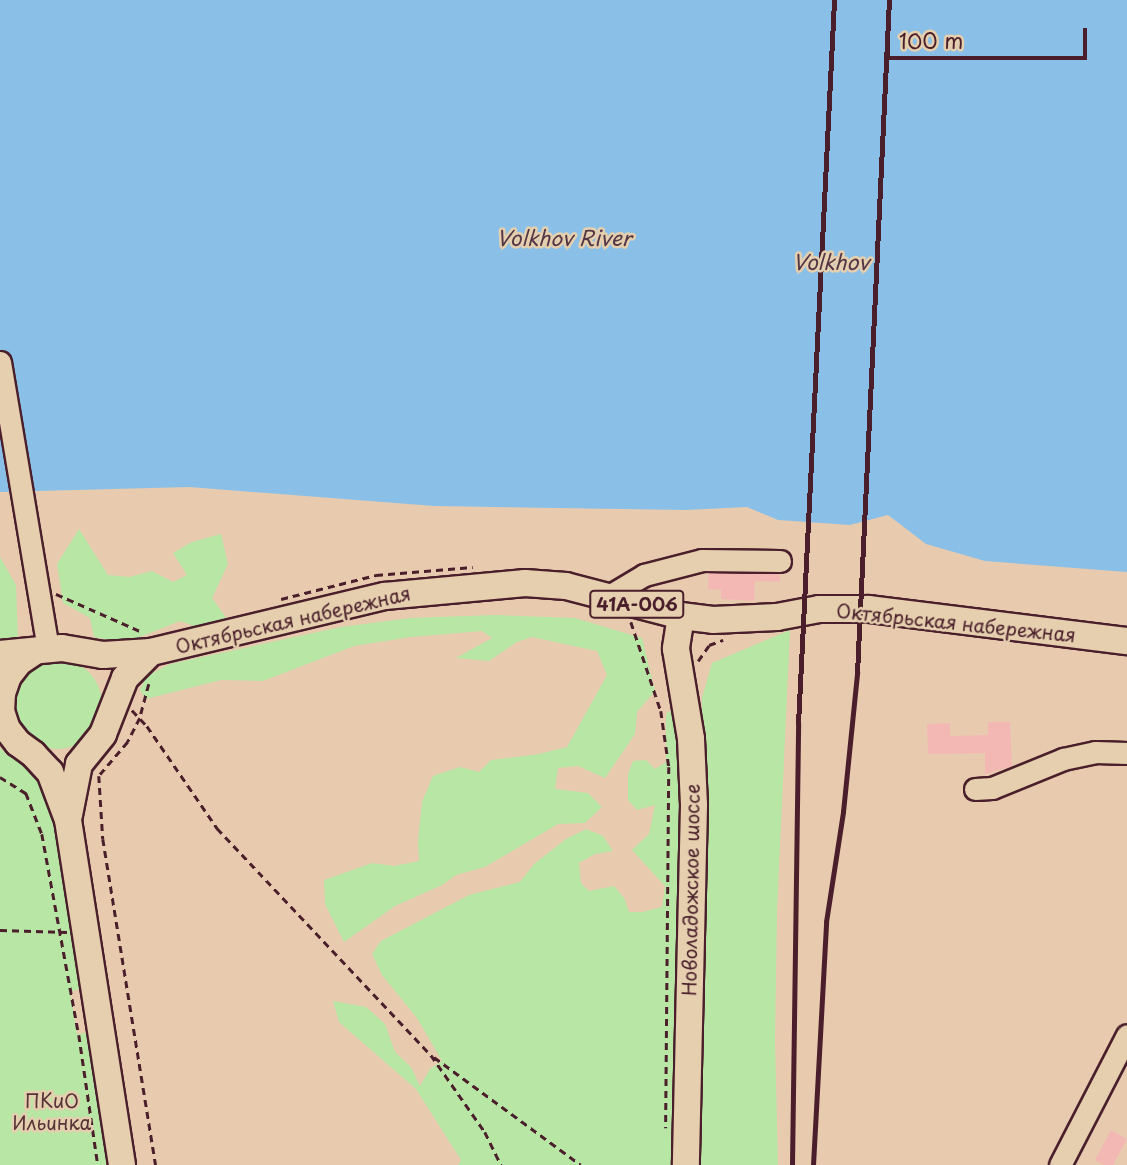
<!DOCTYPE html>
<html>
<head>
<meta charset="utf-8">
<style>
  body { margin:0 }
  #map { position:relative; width:1127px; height:1165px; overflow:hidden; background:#e8caaf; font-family:"Playpen Sans",sans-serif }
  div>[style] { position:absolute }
  .green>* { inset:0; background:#b7e6a5 }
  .round { border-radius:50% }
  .water>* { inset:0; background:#8ac0e7 }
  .building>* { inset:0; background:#f4b8b4 }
  .path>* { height:2.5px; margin-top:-1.25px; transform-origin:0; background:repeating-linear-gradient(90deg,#4a1f2b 0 7px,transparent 0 12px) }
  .roads { filter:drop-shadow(2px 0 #4a1f2b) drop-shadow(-2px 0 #4a1f2b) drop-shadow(0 2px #4a1f2b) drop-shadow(0 -2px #4a1f2b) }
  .minor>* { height:21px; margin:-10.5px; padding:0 10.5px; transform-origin:10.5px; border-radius:10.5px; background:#e5cfae }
  .major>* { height:26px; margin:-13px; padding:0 13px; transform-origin:13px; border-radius:13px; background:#e5cfae }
  .rail>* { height:4.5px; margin:-2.25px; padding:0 2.25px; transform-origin:2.25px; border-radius:2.25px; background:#4a1f2b }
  span { translate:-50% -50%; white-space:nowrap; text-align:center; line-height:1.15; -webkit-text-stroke:5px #e5cfae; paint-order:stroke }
  .shield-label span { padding:2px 5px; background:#e5cfae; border:2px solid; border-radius:5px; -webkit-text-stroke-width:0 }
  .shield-label { font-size:18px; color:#4a1f2b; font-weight:700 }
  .street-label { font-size:19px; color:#4a1f2b }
  .park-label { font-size:19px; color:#553337 }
  .water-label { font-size:21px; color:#543747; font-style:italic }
  .scale { position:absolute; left:886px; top:28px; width:201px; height:32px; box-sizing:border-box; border:4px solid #4a1f2b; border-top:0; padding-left:9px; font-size:21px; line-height:24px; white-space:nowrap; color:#4a1f2b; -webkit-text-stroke:5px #e5cfae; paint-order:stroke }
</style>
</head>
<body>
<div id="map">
  <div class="green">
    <i style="clip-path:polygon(79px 529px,108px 575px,129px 577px,152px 571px,173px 582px,187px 575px,173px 553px,192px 542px,221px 534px,228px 564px,212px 598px,230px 623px,197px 627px,180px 621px,125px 643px,94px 637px,90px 618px,63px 603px,57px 564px)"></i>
    <i style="clip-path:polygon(0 557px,16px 585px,18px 640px,0 641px)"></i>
    <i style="clip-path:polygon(495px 615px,575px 618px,642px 638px,655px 691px,637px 712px,635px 734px,605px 778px,578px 766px,558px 768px,555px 789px,588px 793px,602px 807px,585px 823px,558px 824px,485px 867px,456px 875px,442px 885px,395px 906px,344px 942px,325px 904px,324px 880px,372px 863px,394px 866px,419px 861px,418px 842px,422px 802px,433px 776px,460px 767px,479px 772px,491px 760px,539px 754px,567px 747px,607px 675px,597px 651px,532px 637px,517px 642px,489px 661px,456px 658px,492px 638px,482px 631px,411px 637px,354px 646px,263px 681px,221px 680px,146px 699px,140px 690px,147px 676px,170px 664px,341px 627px,410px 618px)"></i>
    <i style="clip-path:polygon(790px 630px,777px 911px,775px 1041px,778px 1165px,697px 1165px,703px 1010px,702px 698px,712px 663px)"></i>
    <i class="round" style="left:12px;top:659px;width:90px;height:90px"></i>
    <i style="clip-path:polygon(673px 709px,682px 759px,674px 1165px,458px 1165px,461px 1160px,416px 1089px,339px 1022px,333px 1001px,366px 1007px,385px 1024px,395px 1052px,411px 1067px,420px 1086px,430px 1069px,442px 1061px,417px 1018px,382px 975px,372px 954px,381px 941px,469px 895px,520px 882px,534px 864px,566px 839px,586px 829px,603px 836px,613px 851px,595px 854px,579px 863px,581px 883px,589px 891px,614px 886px,624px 898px,629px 912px,642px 912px,662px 907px,665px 886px,632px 850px,649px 834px,655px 805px,637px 810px,628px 800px,628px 774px,633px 761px,646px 760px,655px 769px,666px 762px,666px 714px)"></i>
    <i style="clip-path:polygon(0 748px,36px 776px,48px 792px,53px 811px,85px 987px,70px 992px,77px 1034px,93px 1032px,112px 1165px,0 1165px)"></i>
  </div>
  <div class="water">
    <i style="clip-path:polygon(0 0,1127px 0,1127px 572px,985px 561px,926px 544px,888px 515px,850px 525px,778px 520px,747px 507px,686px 510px,434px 506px,189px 487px,0 492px)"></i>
  </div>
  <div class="building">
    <i style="clip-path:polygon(709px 573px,780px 574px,780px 582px,755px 581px,754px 601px,721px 599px,721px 590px,708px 589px)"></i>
    <i style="clip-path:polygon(988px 722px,1010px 722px,1012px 766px,985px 774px,985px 753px,928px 754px,927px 724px,950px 723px,950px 736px,988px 735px)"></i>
    <i style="clip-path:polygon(1111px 1130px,1127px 1139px,1113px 1165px,1104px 1165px,1095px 1160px)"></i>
  </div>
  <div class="path">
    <i style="left:56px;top:594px;width:94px;rotate:23.8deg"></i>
    <i style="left:281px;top:599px;width:98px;rotate:-14.2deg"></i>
    <i style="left:376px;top:575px;width:97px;rotate:-4.7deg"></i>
    <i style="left:631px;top:622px;width:94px;rotate:71.4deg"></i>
    <i style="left:661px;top:711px;width:57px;rotate:81.9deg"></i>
    <i style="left:669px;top:767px;width:361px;rotate:90.5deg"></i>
    <i style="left:698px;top:661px;width:19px;rotate:-55deg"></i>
    <i style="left:709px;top:645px;width:15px;rotate:-20deg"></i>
    <i style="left:149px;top:684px;width:35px;rotate:105deg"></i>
    <i style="left:140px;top:718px;width:27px;rotate:117deg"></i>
    <i style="left:128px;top:742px;width:45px;rotate:130.5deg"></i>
    <i style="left:99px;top:776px;width:63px;rotate:86.4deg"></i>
    <i style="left:103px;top:839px;width:330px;rotate:80.8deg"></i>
    <i style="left:132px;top:710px;width:22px;rotate:47deg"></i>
    <i style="left:147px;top:726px;width:124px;rotate:55.5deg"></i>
    <i style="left:217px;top:828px;width:312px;rotate:46.7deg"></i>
    <i style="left:431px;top:1055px;width:94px;rotate:55deg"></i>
    <i style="left:485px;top:1132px;width:37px;rotate:64deg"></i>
    <i style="left:0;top:777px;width:31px;rotate:32deg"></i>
    <i style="left:26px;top:793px;width:44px;rotate:68.7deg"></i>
    <i style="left:42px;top:834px;width:204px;rotate:79.6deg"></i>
    <i style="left:79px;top:1035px;width:131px;rotate:81.7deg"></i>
    <i style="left:0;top:930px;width:67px;rotate:1.7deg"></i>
    <i style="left:434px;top:1057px;width:182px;rotate:36.3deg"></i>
  </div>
  <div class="roads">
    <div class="minor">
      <i style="left:0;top:362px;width:290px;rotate:80.5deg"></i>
      <i style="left:609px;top:596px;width:41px;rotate:-31deg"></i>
      <i style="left:644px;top:575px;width:60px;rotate:-14.5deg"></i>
      <i style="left:702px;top:560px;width:78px;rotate:0.7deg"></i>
      <i style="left:975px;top:789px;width:17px;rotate:-3deg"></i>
      <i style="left:992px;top:788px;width:77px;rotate:-22.2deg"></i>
      <i style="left:1063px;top:759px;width:33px;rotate:-12deg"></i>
      <i style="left:1095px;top:752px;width:32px;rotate:2deg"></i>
      <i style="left:1060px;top:1165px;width:146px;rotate:-62.7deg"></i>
    </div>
    <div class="major">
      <i style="left:681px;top:616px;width:33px;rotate:99deg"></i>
      <i style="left:676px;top:649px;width:91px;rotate:80.5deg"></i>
      <i style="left:691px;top:739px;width:66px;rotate:87.4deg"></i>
      <i style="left:694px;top:805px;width:360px;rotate:91.3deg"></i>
      <i style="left:34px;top:652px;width:18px;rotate:146deg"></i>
      <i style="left:19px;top:662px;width:18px;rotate:128deg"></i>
      <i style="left:8px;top:676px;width:18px;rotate:109deg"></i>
      <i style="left:2px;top:693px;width:18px;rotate:93deg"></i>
      <i style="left:1px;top:711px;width:19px;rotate:72deg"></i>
      <i style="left:7px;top:729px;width:18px;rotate:52deg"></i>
      <i style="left:18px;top:743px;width:19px;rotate:36deg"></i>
      <i style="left:33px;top:754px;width:25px;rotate:47deg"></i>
      <i style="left:50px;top:772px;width:51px;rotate:69.4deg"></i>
      <i style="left:68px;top:820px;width:349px;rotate:81.1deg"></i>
      <i style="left:0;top:654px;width:62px;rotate:-5.5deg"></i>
      <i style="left:62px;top:648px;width:42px;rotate:9.7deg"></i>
      <i style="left:103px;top:655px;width:48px;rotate:-3.6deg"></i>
      <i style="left:151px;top:652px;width:241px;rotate:-13.5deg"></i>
      <i style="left:385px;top:596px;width:141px;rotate:-5.3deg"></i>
      <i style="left:525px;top:583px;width:41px;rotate:4.2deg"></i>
      <i style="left:566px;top:586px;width:119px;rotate:14.6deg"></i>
      <i style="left:681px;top:616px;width:32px;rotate:7deg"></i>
      <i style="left:713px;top:620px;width:64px;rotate:-2.7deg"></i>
      <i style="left:777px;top:617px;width:43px;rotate:-10.8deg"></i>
      <i style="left:819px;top:609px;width:50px"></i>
      <i style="left:869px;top:609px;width:260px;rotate:7.1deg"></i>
      <i style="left:69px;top:815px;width:52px;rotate:-78.9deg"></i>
      <i style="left:79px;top:764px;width:38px;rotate:-51deg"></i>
      <i style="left:103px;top:734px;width:60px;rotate:-68.6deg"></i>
      <i style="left:125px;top:678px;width:37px;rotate:-45deg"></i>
    </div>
  </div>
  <div class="rail">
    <i style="left:792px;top:1165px;width:441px;rotate:-89.2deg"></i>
    <i style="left:798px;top:724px;width:725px;rotate:-87.15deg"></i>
    <i style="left:813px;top:1165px;width:243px;rotate:-86.9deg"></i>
    <i style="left:826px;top:922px;width:111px;rotate:-81.2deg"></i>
    <i style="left:843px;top:812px;width:140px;rotate:-84.2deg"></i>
    <i style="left:857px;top:673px;width:674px;rotate:-87.28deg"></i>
  </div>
  <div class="shield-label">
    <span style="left:637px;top:604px">41А-006</span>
  </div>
  <div class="street-label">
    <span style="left:293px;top:620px;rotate:-13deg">Октябрьская набережная</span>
    <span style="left:956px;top:623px;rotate:6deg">Октябрьская набережная</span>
    <span style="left:691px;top:890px;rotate:-89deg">Новоладожское шоссе</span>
  </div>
  <div class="park-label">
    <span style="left:52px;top:1112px">ПКиО<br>Ильинка</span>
  </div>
  <div class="water-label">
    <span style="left:564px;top:237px">Volkhov River</span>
    <span style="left:831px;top:261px">Volkhov</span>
  </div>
  <div class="scale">100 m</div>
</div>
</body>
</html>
